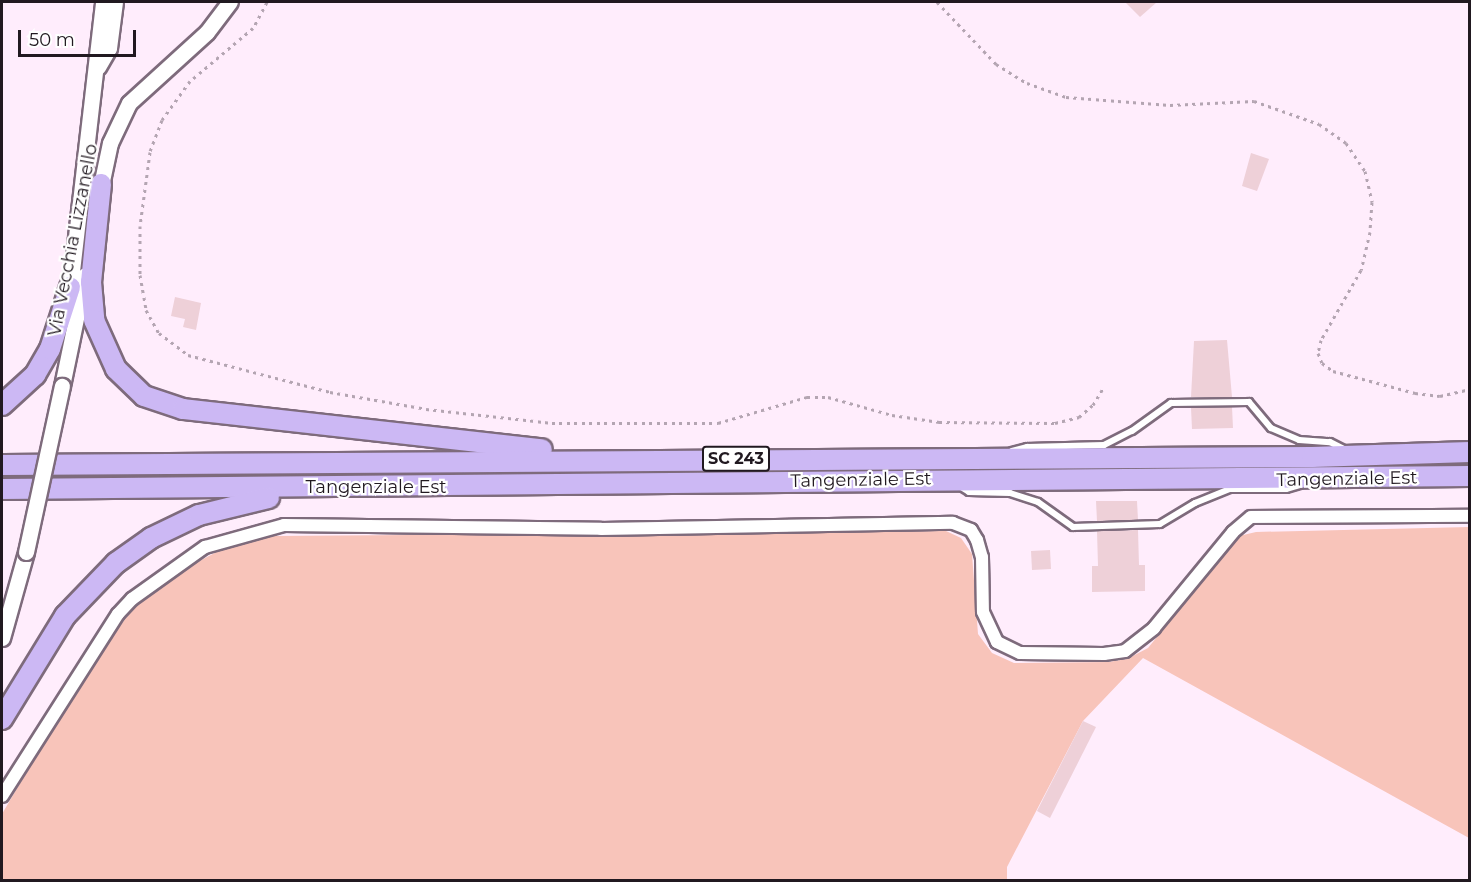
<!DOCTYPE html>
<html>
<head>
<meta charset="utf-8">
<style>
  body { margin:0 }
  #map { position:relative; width:1471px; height:882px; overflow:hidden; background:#ffedfc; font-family:Montserrat,sans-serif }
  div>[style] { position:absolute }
  .green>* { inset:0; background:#f8c4ba }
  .building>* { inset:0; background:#eed0d8 }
  .path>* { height:3px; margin-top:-1.5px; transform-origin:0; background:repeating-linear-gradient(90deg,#b4a5b2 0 3px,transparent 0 7.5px) }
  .roads { filter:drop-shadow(2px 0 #7e6b7c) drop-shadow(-2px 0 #7e6b7c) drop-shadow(0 2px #7e6b7c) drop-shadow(0 -2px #7e6b7c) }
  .service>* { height:6px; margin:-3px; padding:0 3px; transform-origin:3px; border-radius:3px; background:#fff }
  .minor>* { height:12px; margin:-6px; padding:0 6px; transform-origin:6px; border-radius:6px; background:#fff }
  .tertiary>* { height:15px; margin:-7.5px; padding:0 7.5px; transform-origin:7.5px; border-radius:7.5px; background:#fff }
  .trunk>* { height:20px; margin:-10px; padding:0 10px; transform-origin:10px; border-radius:10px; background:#ccb8f4 }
  .bridges { filter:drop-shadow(2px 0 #7e6b7c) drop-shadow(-2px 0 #7e6b7c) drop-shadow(0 2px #7e6b7c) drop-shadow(0 -2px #7e6b7c) }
  .tertiary-bridge>* { height:15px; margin:-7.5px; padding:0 7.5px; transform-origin:7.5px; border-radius:7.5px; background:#fff }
  span { translate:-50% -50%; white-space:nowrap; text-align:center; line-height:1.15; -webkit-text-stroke:4.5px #fff; paint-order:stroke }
  .shield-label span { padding:2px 4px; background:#fff; border:2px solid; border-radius:4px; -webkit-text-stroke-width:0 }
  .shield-label { font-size:16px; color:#211920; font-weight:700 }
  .street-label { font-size:18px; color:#211920 }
  .frame { position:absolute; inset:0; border:3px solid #211920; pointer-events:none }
  .scale { position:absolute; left:18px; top:30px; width:118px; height:27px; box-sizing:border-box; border:3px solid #211920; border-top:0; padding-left:8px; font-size:18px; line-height:21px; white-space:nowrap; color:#211920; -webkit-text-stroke:4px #fff; paint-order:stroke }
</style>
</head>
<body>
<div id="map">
  <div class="green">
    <i style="clip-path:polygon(1469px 527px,1469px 838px,1143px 658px,1083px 721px,1007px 867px,1007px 880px,2px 880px,2px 814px,87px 669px,132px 610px,172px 576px,220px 550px,274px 536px,946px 531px,961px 538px,972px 554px,978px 634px,992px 653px,1014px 663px,1108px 662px,1127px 659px,1148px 648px,1239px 536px,1256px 532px)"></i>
  </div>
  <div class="building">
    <i style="clip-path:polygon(1125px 2px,1157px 2px,1140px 17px)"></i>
    <i style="clip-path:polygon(1251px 153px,1269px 159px,1257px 191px,1242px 186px)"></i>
    <i style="clip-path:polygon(175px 297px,201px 303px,196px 330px,183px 327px,185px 319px,171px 316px)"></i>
    <i style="clip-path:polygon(1227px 340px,1232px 397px,1191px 397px,1194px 341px)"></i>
    <i style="clip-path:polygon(1232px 407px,1233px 428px,1192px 429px,1191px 408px)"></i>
    <i style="clip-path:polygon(1096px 501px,1137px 501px,1138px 520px,1097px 521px)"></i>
    <i style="clip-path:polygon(1138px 530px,1139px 565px,1145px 565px,1145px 591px,1092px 592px,1092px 566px,1098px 566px,1097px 531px)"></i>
    <i style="clip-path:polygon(1050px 550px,1051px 569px,1032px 570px,1031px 551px)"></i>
    <i style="clip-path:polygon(1083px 721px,1096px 727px,1050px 818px,1037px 811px)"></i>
  </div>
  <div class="path">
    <i style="left:267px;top:2px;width:30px;rotate:118deg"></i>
    <i style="left:253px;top:28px;width:82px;rotate:139.9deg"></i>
    <i style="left:190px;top:81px;width:48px;rotate:125.7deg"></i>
    <i style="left:162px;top:120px;width:34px;rotate:111deg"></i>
    <i style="left:150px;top:152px;width:75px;rotate:97.7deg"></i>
    <i style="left:140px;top:226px;width:49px;rotate:90deg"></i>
    <i style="left:140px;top:275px;width:36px;rotate:80deg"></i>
    <i style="left:146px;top:310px;width:26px;rotate:61deg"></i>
    <i style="left:159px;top:333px;width:36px;rotate:37deg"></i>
    <i style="left:188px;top:355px;width:147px;rotate:14.6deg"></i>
    <i style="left:330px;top:392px;width:97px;rotate:10deg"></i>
    <i style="left:426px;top:409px;width:127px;rotate:6.3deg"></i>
    <i style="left:552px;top:423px;width:166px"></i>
    <i style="left:718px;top:423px;width:93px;rotate:-16.3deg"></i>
    <i style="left:807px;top:397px;width:21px"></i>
    <i style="left:828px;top:397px;width:66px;rotate:15.7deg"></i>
    <i style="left:892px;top:415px;width:48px;rotate:8.5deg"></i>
    <i style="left:939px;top:422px;width:116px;rotate:0.5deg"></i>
    <i style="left:1055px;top:423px;width:25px;rotate:-14deg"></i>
    <i style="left:1079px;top:417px;width:18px;rotate:-41deg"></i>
    <i style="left:1093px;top:405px;width:21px;rotate:-59deg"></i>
    <i style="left:937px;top:2px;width:86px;rotate:46.4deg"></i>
    <i style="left:996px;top:64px;width:36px;rotate:32deg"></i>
    <i style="left:1027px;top:83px;width:41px;rotate:19.7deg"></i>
    <i style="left:1066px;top:97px;width:104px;rotate:4.4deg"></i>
    <i style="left:1170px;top:105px;width:84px;rotate:-2.7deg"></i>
    <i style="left:1254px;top:101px;width:69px;rotate:19.5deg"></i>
    <i style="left:1319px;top:124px;width:33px;rotate:35deg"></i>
    <i style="left:1346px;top:143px;width:34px;rotate:56deg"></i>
    <i style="left:1365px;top:171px;width:32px;rotate:77deg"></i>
    <i style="left:1372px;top:202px;width:30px;rotate:94deg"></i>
    <i style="left:1370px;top:232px;width:39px;rotate:103deg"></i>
    <i style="left:1361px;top:270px;width:81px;rotate:119.7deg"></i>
    <i style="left:1321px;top:340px;width:13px;rotate:103deg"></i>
    <i style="left:1318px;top:353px;width:11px;rotate:68deg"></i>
    <i style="left:1322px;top:363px;width:14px;rotate:36deg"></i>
    <i style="left:1333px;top:371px;width:85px;rotate:15deg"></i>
    <i style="left:1415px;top:393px;width:25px;rotate:7deg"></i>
    <i style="left:1440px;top:396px;width:31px;rotate:-13deg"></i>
  </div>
  <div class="roads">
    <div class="service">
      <i style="left:1012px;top:451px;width:16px;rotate:-15deg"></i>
      <i style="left:1027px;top:447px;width:77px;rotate:-1.5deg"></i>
      <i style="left:1104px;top:445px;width:31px;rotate:-27deg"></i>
      <i style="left:1132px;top:431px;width:48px;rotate:-35.7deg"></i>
      <i style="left:1171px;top:403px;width:78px;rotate:-0.7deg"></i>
      <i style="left:1249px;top:402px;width:34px;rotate:50deg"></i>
      <i style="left:1271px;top:428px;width:30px;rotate:23deg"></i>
      <i style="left:1299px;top:440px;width:31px;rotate:4deg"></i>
      <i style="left:1330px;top:442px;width:16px;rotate:27deg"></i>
      <i style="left:961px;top:487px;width:9px;rotate:32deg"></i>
      <i style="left:969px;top:492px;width:41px;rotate:1.4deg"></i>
      <i style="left:1010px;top:493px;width:29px;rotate:18deg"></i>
      <i style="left:1038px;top:502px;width:43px;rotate:35.5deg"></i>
      <i style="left:1073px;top:527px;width:87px;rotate:-2deg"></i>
      <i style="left:1160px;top:524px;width:41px;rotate:-31deg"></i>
      <i style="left:1195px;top:503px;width:38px;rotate:-22deg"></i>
      <i style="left:1230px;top:489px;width:56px"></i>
      <i style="left:1286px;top:489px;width:15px;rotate:-16deg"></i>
    </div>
    <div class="minor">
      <i style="left:2px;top:796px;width:216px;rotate:-57.5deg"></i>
      <i style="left:118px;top:614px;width:21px;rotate:-47deg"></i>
      <i style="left:132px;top:599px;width:90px;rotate:-35.5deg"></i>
      <i style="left:205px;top:547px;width:82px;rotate:-15.6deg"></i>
      <i style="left:284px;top:525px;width:317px;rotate:0.7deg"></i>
      <i style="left:601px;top:529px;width:352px;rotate:-1deg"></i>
      <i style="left:953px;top:523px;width:19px;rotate:21deg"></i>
      <i style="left:971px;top:530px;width:12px;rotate:59deg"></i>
      <i style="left:977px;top:540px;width:18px;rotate:74deg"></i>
      <i style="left:982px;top:557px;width:55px;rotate:89deg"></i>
      <i style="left:983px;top:612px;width:33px;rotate:65deg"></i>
      <i style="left:997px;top:642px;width:25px;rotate:26deg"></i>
      <i style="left:1020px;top:653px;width:84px;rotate:0.7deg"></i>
      <i style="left:1104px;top:654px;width:21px;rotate:-8deg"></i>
      <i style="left:1125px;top:651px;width:37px;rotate:-38deg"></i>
      <i style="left:1154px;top:628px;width:124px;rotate:-50.5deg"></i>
      <i style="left:1233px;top:532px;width:23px;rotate:-40deg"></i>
      <i style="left:1251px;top:517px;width:219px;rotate:-0.3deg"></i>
    </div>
    <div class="tertiary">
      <i style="left:98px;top:67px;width:22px;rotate:-60deg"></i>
      <i style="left:109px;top:48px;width:46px;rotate:-82.6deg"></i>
      <i style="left:99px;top:195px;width:53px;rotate:-78.1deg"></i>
      <i style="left:110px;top:143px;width:44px;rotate:-64.6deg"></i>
      <i style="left:129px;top:103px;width:105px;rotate:-42.3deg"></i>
      <i style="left:207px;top:32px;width:38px;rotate:-53deg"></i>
      <i style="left:69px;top:297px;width:297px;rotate:-83.4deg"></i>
      <i style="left:62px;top:386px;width:113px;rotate:-78.3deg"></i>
      <i style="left:2px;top:638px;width:89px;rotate:-74.4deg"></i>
    </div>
    <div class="trunk">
      <i style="left:101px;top:184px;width:99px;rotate:95.8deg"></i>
      <i style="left:91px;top:282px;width:38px;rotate:85deg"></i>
      <i style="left:94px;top:320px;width:54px;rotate:65.8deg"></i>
      <i style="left:116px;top:369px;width:39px;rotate:44deg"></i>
      <i style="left:144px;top:396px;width:41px;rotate:18.4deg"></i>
      <i style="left:183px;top:409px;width:361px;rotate:6.4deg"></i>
      <i style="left:2px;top:405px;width:45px;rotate:-42.3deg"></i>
      <i style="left:35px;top:375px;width:30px;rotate:-60deg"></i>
      <i style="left:50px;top:349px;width:65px;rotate:-72.1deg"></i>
      <i style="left:2px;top:465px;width:1310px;rotate:-0.35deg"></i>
      <i style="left:1312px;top:457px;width:158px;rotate:-1.8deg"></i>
      <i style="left:2px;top:489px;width:1468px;rotate:-0.51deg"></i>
      <i style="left:2px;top:719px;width:121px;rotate:-58.5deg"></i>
      <i style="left:65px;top:616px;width:74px;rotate:-46.1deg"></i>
      <i style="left:116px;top:563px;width:43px;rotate:-35.5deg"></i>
      <i style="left:151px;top:538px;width:53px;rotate:-25.6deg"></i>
      <i style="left:199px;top:515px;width:72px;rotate:-13.7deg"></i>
    </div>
  </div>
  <div class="bridges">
    <div class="tertiary-bridge">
      <i style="left:26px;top:552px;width:170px;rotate:-77.8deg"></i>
    </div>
  </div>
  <div class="shield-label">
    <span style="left:736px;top:459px">SC 243</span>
  </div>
  <div class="street-label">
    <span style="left:73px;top:240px;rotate:-79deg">Via Vecchia Lizzanello</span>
    <span style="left:1347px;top:479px;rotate:-1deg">Tangenziale Est</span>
    <span style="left:861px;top:480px;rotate:-1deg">Tangenziale Est</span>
    <span style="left:376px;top:487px">Tangenziale Est</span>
  </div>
  <div class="frame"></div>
  <div class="scale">50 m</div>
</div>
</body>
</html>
